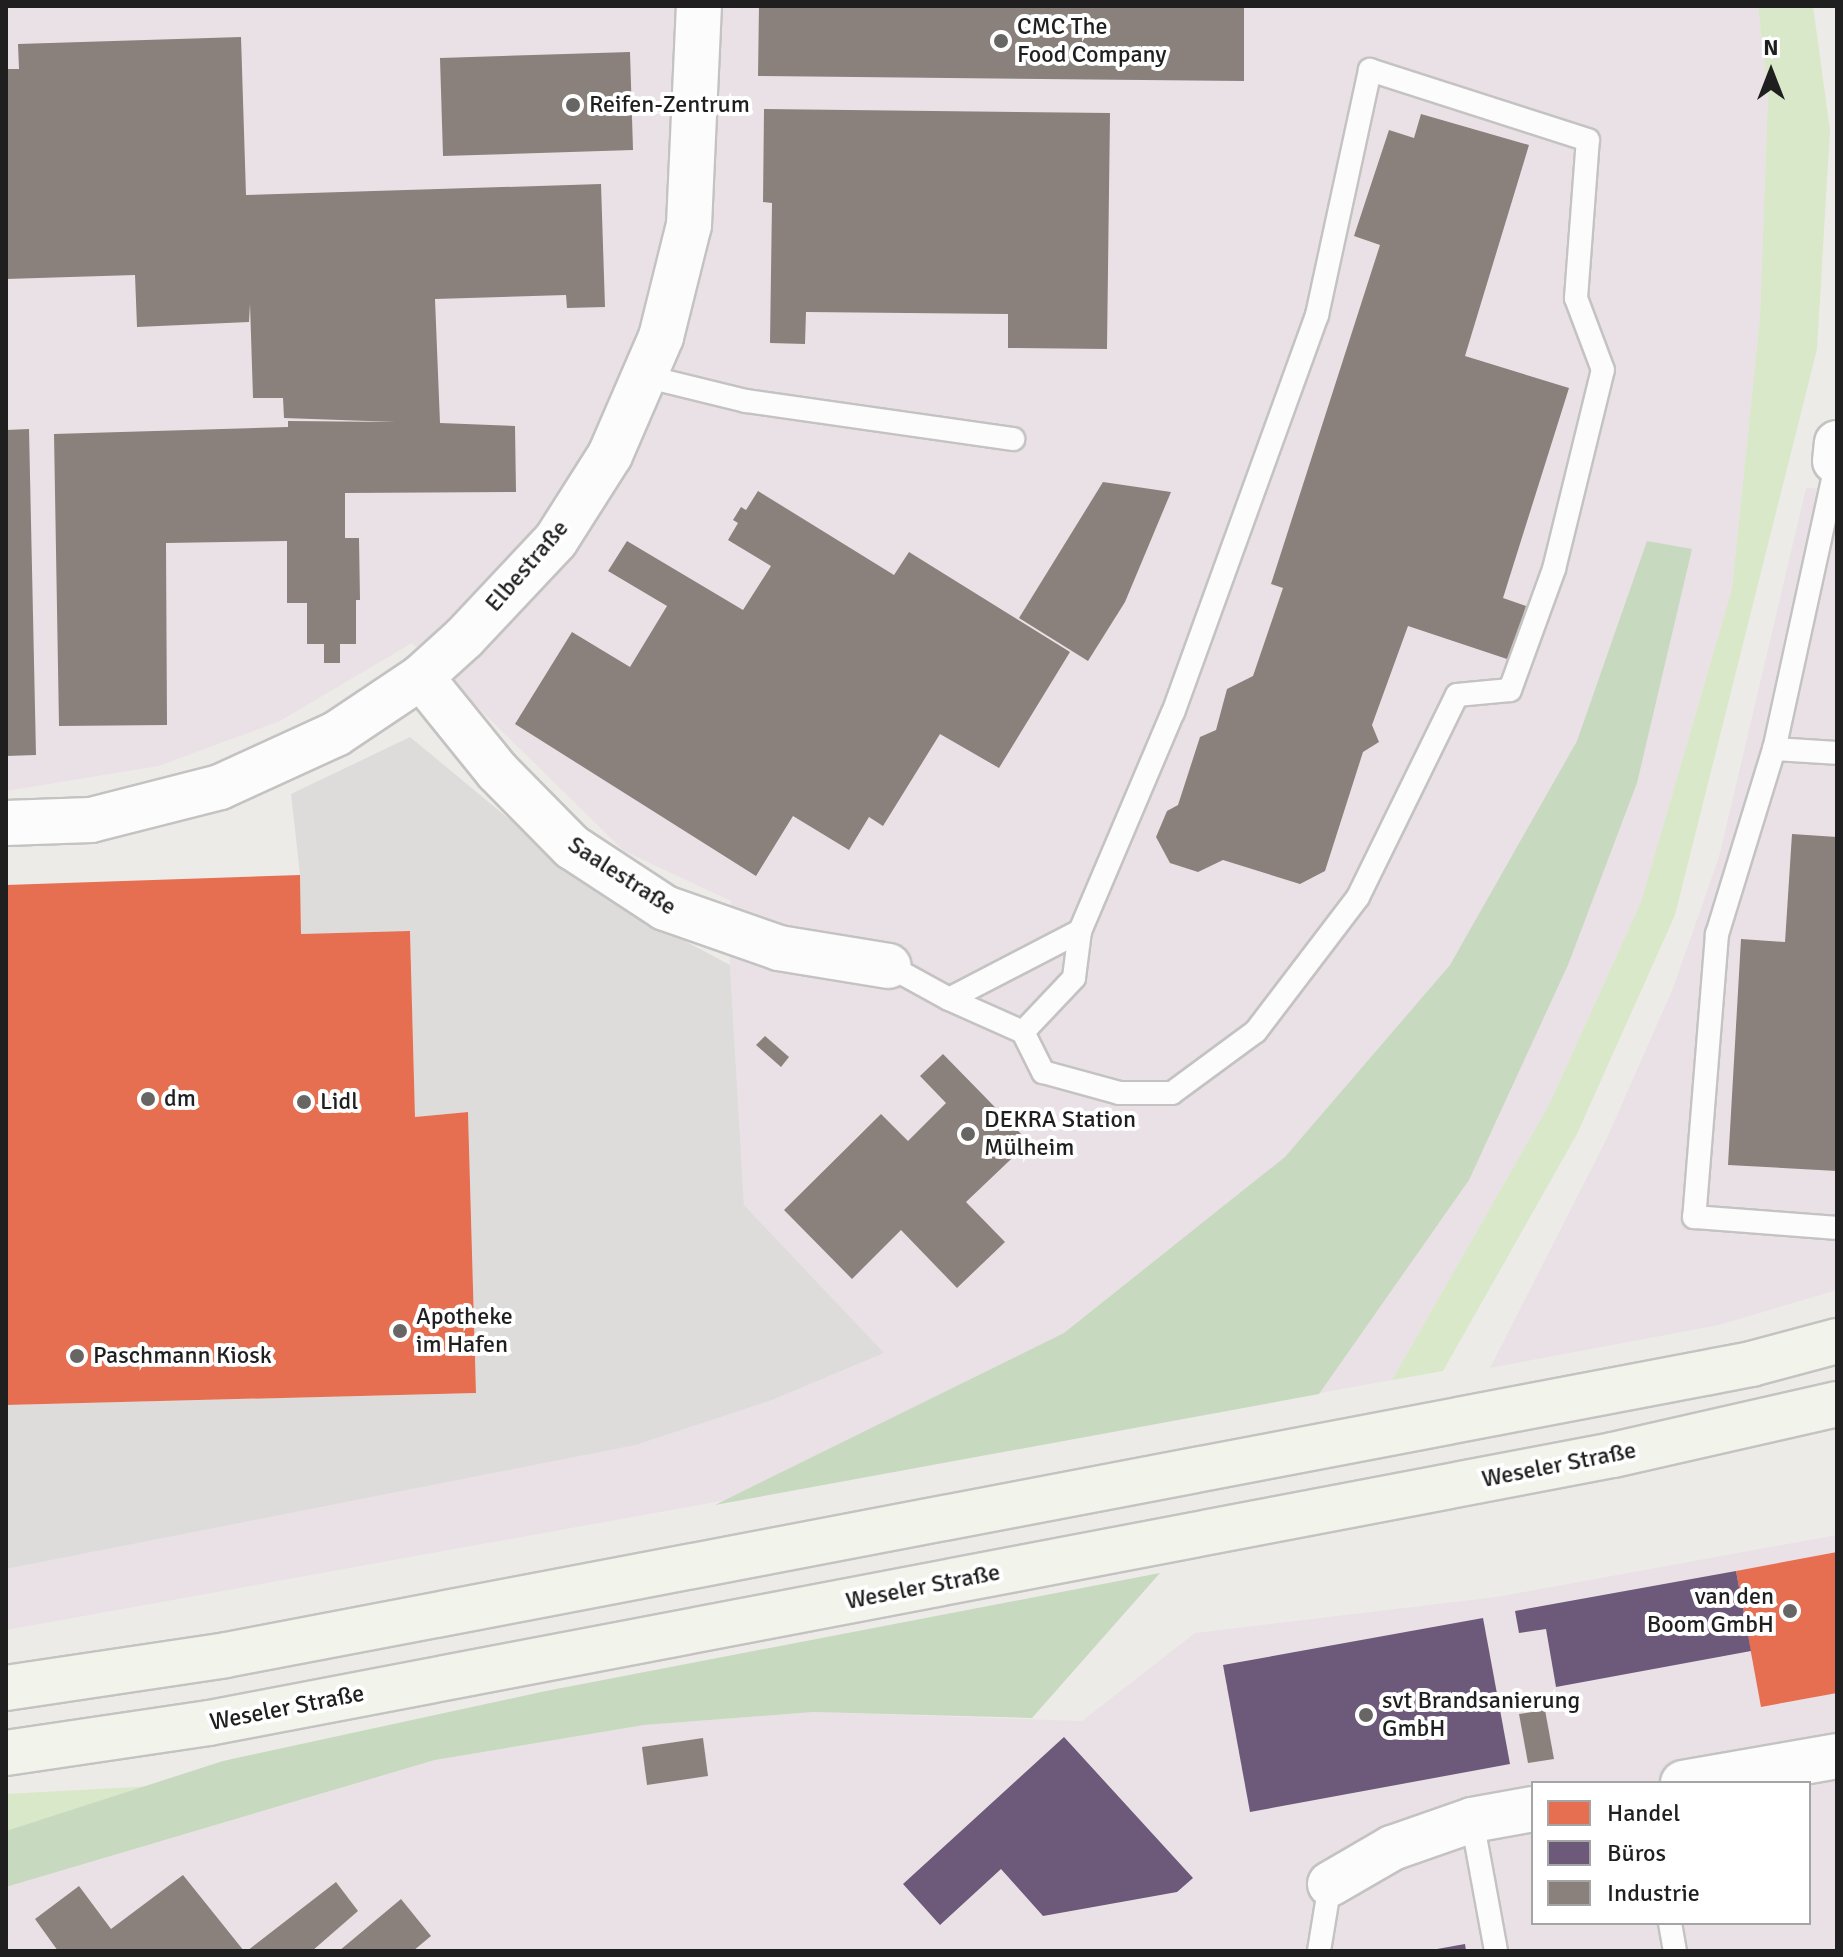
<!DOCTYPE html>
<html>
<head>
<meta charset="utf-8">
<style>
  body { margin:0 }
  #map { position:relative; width:1843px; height:1957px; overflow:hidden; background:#edebe8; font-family:Signika,sans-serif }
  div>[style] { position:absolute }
  .industrial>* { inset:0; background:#eae1e6 }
  .grass>* { inset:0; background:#d8e8c9 }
  .forest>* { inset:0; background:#c7d9bf }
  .parking>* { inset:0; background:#dddcdb }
  .shops>* { inset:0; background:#e76f51 }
  .offices>* { inset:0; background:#6d597a }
  .industry>* { inset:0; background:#8a817c }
  .roads { filter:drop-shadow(2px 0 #c4c3c2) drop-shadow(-2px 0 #c4c3c2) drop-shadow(0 2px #c4c3c2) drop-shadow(0 -2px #c4c3c2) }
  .lane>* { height:22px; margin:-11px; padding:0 11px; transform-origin:11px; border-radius:11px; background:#fcfcfc }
  .street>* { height:44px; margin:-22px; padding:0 22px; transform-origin:22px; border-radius:22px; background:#fcfcfc }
  .secondary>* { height:44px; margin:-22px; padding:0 22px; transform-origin:22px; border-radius:22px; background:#f2f3eb }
  .dots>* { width:22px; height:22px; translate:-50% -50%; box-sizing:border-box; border:4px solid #fff; border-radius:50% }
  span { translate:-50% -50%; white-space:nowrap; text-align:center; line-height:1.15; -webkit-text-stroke:8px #fff; paint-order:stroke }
  .poi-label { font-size:24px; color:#1f1f1f }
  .left { translate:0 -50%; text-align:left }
  .right { translate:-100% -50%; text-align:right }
  .street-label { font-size:24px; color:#1f1f1f }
  .frame { position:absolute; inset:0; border:8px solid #1f1f1f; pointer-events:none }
  .legend { position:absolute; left:1531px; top:1781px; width:280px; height:144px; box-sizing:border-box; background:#fff; border:2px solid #a5a5a5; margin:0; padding:10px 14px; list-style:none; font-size:24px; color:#1f1f1f }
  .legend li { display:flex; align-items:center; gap:16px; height:40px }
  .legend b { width:40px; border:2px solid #a5a5a5 }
  .north { position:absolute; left:1731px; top:32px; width:80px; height:80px; -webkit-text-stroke:6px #fff; paint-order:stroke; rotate:0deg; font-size:22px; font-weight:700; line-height:32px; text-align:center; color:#1f1f1f }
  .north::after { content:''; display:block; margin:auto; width:28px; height:36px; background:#1f1f1f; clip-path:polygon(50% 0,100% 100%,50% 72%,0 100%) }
</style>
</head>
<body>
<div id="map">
  <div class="industrial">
    <i style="clip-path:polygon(6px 6px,1758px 6px,1768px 95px,1760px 317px,1732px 589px,1641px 902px,1549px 1105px,1392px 1380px,6px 1630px,6px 1569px,636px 1445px,772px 1400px,883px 1353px,744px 1205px,730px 965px,731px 901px,624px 851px,412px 643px,280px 721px,159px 766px,6px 791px)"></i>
    <i style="clip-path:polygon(1806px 488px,1837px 489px,1837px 1290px,1719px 1325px,1490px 1368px,1607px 1138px,1673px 988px,1719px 857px)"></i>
    <i style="clip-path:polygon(evenodd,1837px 1535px,1837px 1951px,6px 1951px,6px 1887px,436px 1760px,644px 1725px,813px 1712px,1082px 1721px,1195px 1633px,1496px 1597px,1837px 1535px,1533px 1783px,1809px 1783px,1809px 1923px,1533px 1923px,1533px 1783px)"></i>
  </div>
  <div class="grass">
    <i style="clip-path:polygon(1758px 6px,1813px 6px,1830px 130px,1817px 349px,1675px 915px,1577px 1134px,1443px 1371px,1392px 1380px,1549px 1105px,1641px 902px,1732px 589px,1760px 317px,1768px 95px)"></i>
    <i style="clip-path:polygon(154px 1786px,6px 1831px,6px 1794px)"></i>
  </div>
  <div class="forest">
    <i style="clip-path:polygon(1647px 541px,1692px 549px,1637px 783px,1568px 965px,1469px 1180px,1319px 1394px,715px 1505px,1064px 1333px,1285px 1157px,1450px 965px,1577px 741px)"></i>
    <i style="clip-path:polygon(1160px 1573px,1032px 1718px,813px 1712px,644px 1725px,435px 1760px,6px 1887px,6px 1831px,223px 1761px,546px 1691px)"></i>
  </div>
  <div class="parking">
    <i style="clip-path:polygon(410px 737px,606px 899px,730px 965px,744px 1205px,884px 1353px,772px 1400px,636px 1445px,6px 1569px,6px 1405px,476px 1393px,468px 1112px,415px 1117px,410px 932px,301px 934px,300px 875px,291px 794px)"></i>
  </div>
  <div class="shops">
    <i style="clip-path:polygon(300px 875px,301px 934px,410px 931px,415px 1117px,468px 1112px,476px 1393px,6px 1405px,6px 885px)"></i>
    <i style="clip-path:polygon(1837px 1552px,1837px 1693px,1761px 1707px,1736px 1571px)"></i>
  </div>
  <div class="offices">
    <i style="clip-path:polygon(1736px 1571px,1751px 1651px,1556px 1687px,1546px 1629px,1519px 1633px,1515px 1611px)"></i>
    <i style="clip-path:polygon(1483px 1618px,1510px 1764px,1250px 1812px,1223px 1665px)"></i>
    <i style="clip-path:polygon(1064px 1737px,1193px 1878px,1177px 1892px,1043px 1916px,1001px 1869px,940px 1925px,903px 1884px)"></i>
    <i style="clip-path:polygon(1465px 1944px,1466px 1951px,1437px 1951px,1437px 1949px)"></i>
  </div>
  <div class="industry">
    <i style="clip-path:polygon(759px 6px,1244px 6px,1244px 81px,758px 76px)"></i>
    <i style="clip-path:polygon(241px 37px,246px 195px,601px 184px,605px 307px,567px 308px,566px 295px,435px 299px,440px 423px,515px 426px,516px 492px,345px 493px,345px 538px,359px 538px,360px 600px,356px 600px,356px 644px,340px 644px,340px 663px,324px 663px,324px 644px,307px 644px,307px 603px,287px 603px,287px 541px,166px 543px,167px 725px,59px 726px,54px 434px,288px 427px,288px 421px,396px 422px,284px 418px,283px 398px,253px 398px,250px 304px,249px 322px,137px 327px,135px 275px,6px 279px,6px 69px,19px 69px,18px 44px)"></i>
    <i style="clip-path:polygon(630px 52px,633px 150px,443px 156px,440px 58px)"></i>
    <i style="clip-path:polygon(764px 109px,1110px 113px,1107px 349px,1008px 348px,1008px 314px,806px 312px,805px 344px,770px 343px,772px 203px,763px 202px)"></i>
    <i style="clip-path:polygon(1421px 114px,1529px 145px,1465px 356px,1569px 388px,1503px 598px,1526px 606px,1510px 660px,1408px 626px,1372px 725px,1379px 742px,1363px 752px,1325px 871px,1300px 884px,1223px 860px,1198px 872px,1170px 863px,1156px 837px,1167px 811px,1178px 805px,1200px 737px,1216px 730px,1227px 689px,1253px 676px,1283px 588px,1271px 584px,1380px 245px,1354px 236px,1389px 130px,1414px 138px)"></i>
    <i style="clip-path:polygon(29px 429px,36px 755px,6px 756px,6px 430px)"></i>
    <i style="clip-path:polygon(1103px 482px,1171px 492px,1125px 602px,1088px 661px,1019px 618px)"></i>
    <i style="clip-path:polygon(758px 491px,894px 575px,909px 552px,1070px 652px,999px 768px,940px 734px,883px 826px,869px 817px,849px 850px,793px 816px,756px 876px,515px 724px,572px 632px,630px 667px,667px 606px,608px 571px,627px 541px,743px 610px,771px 566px,728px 540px,738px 523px,733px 520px,741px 507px,746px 510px)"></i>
    <i style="clip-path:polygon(1792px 834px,1837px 837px,1837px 1171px,1728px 1165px,1741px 939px,1785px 942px)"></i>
    <i style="clip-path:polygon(765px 1036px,789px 1057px,781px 1067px,756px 1045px)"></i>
    <i style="clip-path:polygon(943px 1054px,1029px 1142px,966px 1202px,1005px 1242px,957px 1288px,901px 1230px,852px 1279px,784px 1210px,881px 1114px,908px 1141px,946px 1103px,920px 1076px)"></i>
    <i style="clip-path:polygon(1545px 1710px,1554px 1759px,1528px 1763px,1519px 1714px)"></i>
    <i style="clip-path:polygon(703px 1738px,708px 1776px,647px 1785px,642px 1747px)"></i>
    <i style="clip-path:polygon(183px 1875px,244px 1951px,58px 1951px,35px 1919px,79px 1886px,111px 1929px)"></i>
    <i style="clip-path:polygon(336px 1882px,358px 1911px,312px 1951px,247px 1951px)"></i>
    <i style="clip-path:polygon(401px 1899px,431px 1936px,413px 1951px,339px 1951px)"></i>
  </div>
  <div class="roads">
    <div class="lane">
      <i style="left:644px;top:376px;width:105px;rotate:13.8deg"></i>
      <i style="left:746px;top:401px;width:270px;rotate:8.1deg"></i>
      <i style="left:1837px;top:461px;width:295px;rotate:102.3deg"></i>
      <i style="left:1774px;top:749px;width:194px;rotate:107.1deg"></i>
      <i style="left:1717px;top:934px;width:284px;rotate:94.6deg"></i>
      <i style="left:1694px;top:1217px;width:143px;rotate:4.4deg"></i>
      <i style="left:1774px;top:749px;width:63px;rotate:3.6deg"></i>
      <i style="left:889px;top:966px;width:68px;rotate:28.8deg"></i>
      <i style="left:949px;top:999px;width:81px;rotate:24deg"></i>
      <i style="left:1023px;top:1032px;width:45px;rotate:63.4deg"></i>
      <i style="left:1043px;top:1072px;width:79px;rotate:15.4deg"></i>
      <i style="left:1119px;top:1093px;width:53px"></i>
      <i style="left:1172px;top:1093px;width:104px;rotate:-36.4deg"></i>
      <i style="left:1256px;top:1031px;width:168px;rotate:-52.7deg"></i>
      <i style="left:1358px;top:897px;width:225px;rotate:-63.9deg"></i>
      <i style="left:1457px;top:695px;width:53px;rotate:-5.4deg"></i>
      <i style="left:1510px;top:690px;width:129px;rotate:-70deg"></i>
      <i style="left:1554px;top:569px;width:205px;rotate:-76.2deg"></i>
      <i style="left:1603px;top:370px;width:77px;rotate:-110.6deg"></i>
      <i style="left:1576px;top:298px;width:158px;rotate:-85.7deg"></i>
      <i style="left:1588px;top:140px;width:229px;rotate:-162.2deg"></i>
      <i style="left:1370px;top:70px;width:251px;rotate:102.2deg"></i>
      <i style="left:1317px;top:315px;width:422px;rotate:109.9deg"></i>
      <i style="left:1173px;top:712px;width:238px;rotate:113deg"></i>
      <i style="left:1080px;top:931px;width:47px;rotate:97.3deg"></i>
      <i style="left:1074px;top:978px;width:74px;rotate:133.4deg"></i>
      <i style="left:949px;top:999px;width:148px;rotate:-27.4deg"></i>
      <i style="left:1472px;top:1820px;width:133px;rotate:79.6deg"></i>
      <i style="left:1670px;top:1923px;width:28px;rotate:80deg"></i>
      <i style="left:1319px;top:1951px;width:68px;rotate:-80.7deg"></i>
    </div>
    <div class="street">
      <i style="left:1835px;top:461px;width:18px;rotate:-84deg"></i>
      <i style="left:421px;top:677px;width:121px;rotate:51deg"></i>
      <i style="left:497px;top:771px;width:107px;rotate:45.4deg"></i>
      <i style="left:572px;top:847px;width:111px;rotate:33.3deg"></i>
      <i style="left:665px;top:908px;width:121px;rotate:19.3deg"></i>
      <i style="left:779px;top:948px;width:111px;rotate:9.3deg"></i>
      <i style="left:6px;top:823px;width:85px;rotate:-2deg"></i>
      <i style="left:91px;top:820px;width:133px;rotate:-14.3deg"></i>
      <i style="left:220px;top:787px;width:128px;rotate:-24.6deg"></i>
      <i style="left:336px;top:734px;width:102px;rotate:-33.8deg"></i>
      <i style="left:421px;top:677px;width:58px;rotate:-42.2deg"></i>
      <i style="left:464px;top:638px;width:134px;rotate:-46.8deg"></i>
      <i style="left:556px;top:540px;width:101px;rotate:-57.6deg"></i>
      <i style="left:610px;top:455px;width:129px;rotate:-66.6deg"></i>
      <i style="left:661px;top:337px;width:115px;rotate:-76deg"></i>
      <i style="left:689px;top:225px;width:219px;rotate:-87.4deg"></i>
      <i style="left:1683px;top:1783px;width:156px;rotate:-9.9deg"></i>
      <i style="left:1330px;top:1884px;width:72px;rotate:-30.1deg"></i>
      <i style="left:1392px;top:1848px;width:85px;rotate:-19.3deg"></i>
      <i style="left:1472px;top:1820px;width:62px;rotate:-10.2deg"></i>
    </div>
    <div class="secondary">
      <i style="left:6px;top:1688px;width:222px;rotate:-8.5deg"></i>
      <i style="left:226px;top:1655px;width:1553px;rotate:-10.8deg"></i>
      <i style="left:1751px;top:1364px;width:89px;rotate:-15deg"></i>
      <i style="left:6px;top:1753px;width:205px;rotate:-8.4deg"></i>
      <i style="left:209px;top:1723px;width:1429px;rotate:-10.81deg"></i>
      <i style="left:1613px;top:1455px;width:230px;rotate:-12.8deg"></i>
    </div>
  </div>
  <div class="dots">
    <i style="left:1001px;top:41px;background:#676665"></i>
    <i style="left:573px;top:105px;background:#676665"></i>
    <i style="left:148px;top:1099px;background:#676665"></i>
    <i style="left:304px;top:1102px;background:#676665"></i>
    <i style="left:968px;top:1134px;background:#676665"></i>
    <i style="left:400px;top:1331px;background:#676665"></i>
    <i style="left:77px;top:1356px;background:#676665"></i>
    <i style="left:1790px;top:1611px;background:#676665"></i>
    <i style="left:1366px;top:1715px;background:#676665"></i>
  </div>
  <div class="poi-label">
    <span class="left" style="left:1017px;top:41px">CMC The<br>Food Company</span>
    <span class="left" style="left:589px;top:105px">Reifen-Zentrum</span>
    <span class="left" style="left:164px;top:1099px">dm</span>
    <span class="left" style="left:320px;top:1102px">Lidl</span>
    <span class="left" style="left:984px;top:1134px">DEKRA Station<br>Mülheim</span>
    <span class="left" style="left:416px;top:1331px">Apotheke<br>im Hafen</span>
    <span class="left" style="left:93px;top:1356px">Paschmann Kiosk</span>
    <span class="right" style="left:1774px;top:1611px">van den<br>Boom GmbH</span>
    <span class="left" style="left:1382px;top:1715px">svt Brandsanierung<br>GmbH</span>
  </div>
  <div class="street-label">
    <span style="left:527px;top:566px;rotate:-49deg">Elbestraße</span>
    <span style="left:622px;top:876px;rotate:33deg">Saalestraße</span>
    <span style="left:1559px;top:1465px;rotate:-11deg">Weseler Straße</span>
    <span style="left:923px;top:1587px;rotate:-11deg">Weseler Straße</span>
    <span style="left:287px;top:1708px;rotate:-11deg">Weseler Straße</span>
  </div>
  <div class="frame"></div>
  <ul class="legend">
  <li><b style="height:22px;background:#e76f51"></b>Handel</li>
  <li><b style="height:22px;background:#6d597a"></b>Büros</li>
  <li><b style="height:22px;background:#8a817c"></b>Industrie</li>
  </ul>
  <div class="north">N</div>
</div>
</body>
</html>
